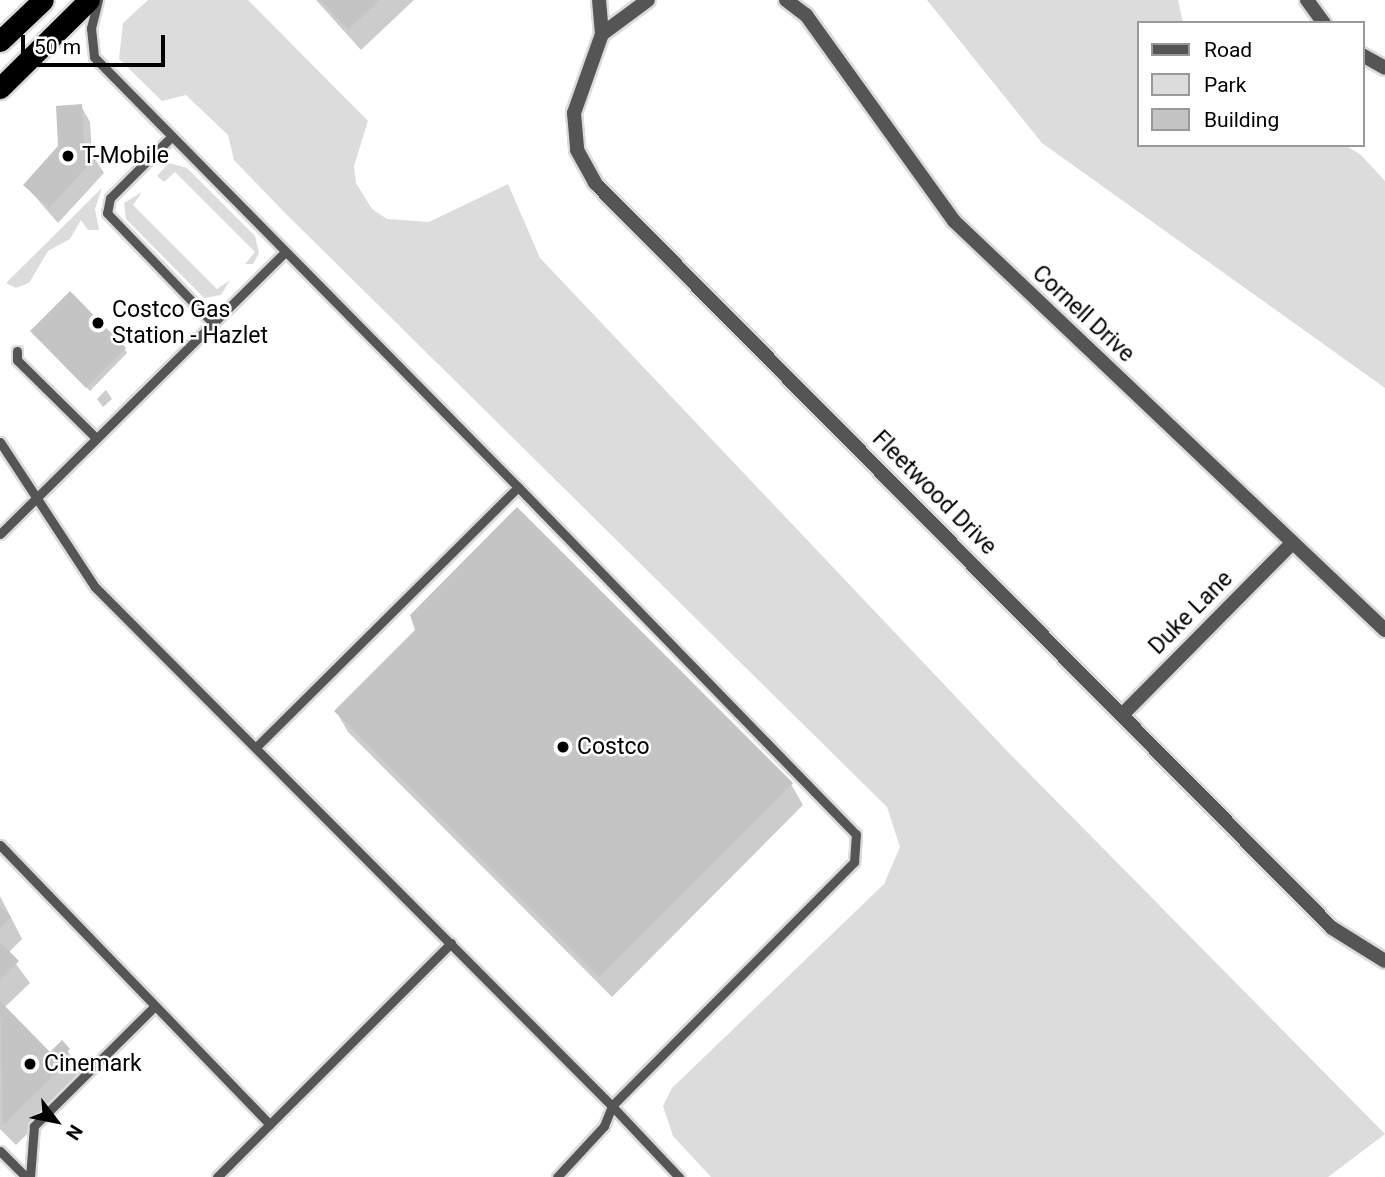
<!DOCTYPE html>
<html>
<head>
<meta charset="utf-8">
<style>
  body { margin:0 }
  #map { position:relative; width:1385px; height:1177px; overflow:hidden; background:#fff; font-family:Roboto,sans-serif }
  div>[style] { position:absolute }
  .green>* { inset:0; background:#dcdcdc }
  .shadow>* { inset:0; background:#0003 }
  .building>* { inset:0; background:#c4c4c4 }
  .roads { filter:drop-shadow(2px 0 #dbdbdb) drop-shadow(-2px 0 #dbdbdb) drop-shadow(0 2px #dbdbdb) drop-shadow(0 -2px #dbdbdb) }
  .lane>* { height:9px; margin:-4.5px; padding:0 4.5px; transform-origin:4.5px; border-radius:4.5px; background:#555 }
  .street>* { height:14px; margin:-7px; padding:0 7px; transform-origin:7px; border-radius:7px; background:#555 }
  .highway>* { height:21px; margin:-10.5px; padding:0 10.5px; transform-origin:10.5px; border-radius:10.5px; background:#000 }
  .dots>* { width:19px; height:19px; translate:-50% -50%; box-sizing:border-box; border:4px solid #fff; border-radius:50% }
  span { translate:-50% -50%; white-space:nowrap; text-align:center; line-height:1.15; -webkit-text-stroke:5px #fff; paint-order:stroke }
  .poi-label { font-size:23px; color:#000 }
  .left { translate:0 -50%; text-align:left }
  .street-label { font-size:23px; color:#000 }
  .legend { position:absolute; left:1137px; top:21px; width:228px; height:126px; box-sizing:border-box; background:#fff; border:2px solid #999; margin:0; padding:9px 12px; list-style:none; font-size:21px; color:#000 }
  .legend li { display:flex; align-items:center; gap:14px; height:35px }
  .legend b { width:35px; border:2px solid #999 }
  .north { position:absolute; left:21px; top:1086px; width:70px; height:70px; -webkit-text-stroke:5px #fff; paint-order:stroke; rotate:122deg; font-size:19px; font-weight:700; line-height:28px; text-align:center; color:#000 }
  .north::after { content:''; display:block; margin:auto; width:24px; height:32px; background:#000; clip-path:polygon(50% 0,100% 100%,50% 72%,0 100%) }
  .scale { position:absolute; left:21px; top:35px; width:144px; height:32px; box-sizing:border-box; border:4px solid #000; border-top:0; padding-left:9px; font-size:21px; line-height:24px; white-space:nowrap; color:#000; -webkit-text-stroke:5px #fff; paint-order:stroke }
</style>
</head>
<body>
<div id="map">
  <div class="green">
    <i style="clip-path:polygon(148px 0,248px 0,368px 121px,354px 166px,356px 183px,372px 209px,387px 219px,429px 222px,508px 184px,540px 258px,1009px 753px,1385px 1134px,1328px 1177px,711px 1177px,673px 1136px,663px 1106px,672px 1088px,884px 884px,900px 847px,887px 807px,284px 212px,234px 160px,228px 135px,186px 95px,162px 101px,119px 59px,123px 23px)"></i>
    <i style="clip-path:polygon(927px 0,1178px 0,1183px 23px,1138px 23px,1138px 145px,1345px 145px,1361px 155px,1385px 181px,1385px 388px,1042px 143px)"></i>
    <i style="clip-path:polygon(169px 163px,187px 168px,255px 236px,259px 253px,253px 264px,245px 264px,255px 252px,175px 172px,164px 182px,157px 176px)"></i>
    <i style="clip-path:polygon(102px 188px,95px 209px,99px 230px,88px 230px,81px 220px,70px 239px,48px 251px,29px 283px,16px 288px,6px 283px)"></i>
    <i style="clip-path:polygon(142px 192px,133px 205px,217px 289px,230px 280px,221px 295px,204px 298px,126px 219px,124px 203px)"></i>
  </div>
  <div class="shadow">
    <i style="clip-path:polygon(316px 0,414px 0,361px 50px)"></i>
    <i style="clip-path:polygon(81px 106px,90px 122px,92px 154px,104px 173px,58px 223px,25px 185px,60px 147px)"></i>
    <i style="clip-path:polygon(35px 335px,125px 349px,127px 353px,90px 391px)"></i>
    <i style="clip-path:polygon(106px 390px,112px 399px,103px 407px,97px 399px)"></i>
    <i style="clip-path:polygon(336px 711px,791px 784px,803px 805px,612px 997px,348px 732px)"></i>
    <i style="clip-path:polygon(0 896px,22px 939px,8px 953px,30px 983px,4px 1008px,50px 1054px,62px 1043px,81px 1071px,70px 1082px,73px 1088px,16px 1145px,0 1129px)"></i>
  </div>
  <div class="building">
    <i style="clip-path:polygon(320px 0,380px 0,348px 30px)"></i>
    <i style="clip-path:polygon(82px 104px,84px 144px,97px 156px,49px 208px,23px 185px,58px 146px,56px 106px)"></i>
    <i style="clip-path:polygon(70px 291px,126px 348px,86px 388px,30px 331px)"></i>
    <i style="clip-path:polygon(517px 507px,793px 783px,599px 977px,334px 711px,415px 630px,410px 615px)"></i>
    <i style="clip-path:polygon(0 906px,11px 917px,0 928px)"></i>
    <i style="clip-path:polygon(0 942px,19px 961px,0 980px)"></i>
    <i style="clip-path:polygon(0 1001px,50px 1052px,62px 1040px,70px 1049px,58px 1062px,63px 1066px,3px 1125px)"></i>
  </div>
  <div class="roads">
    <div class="lane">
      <i style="left:98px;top:0;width:29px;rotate:104deg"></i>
      <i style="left:91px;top:28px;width:29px;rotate:84deg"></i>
      <i style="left:94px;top:57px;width:604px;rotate:45.4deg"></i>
      <i style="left:518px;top:487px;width:369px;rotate:135.2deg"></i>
      <i style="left:171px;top:137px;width:86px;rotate:135deg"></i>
      <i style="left:110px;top:198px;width:15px;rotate:101deg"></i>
      <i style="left:107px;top:213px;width:153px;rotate:46.1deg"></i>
      <i style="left:17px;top:351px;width:9px;rotate:90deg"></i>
      <i style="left:17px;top:360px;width:111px;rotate:44.6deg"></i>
      <i style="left:0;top:442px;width:173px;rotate:56.8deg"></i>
      <i style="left:95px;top:587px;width:733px;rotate:45.11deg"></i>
      <i style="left:612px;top:1106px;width:22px;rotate:112deg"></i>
      <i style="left:604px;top:1126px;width:69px;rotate:132.7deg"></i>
      <i style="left:518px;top:487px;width:484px;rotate:45.8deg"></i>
      <i style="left:856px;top:834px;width:28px;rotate:94deg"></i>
      <i style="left:854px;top:862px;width:344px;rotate:134.8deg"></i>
      <i style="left:612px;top:1106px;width:98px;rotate:46.7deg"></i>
      <i style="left:0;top:534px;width:401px;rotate:-44.7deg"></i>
      <i style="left:0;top:845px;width:388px;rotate:46deg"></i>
      <i style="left:0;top:1151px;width:37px;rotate:45deg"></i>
      <i style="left:30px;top:1177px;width:51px;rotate:-85.5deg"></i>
      <i style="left:34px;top:1126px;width:170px;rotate:-44.8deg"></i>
      <i style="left:217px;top:1177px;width:331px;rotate:-45deg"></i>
    </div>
    <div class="street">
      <i style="left:599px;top:0;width:34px;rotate:85deg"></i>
      <i style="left:602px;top:34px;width:84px;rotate:109.5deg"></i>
      <i style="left:574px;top:113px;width:37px;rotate:85deg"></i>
      <i style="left:577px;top:150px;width:38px;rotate:61deg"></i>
      <i style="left:595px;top:183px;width:1048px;rotate:45.31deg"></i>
      <i style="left:1332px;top:928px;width:62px;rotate:31.9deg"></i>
      <i style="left:786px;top:0;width:25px;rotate:37deg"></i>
      <i style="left:806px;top:15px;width:254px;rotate:54.3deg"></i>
      <i style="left:954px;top:221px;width:594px;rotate:43.5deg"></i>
      <i style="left:1307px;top:0;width:29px;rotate:54deg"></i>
      <i style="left:602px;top:34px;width:57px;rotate:-36.5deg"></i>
      <i style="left:1362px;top:55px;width:26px;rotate:29deg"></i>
      <i style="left:1122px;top:715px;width:242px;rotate:-45.3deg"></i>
    </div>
    <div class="highway">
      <i style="left:0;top:41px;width:59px;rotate:-43.6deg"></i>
      <i style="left:0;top:88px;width:125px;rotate:-44.7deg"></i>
    </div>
  </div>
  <div class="dots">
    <i style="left:68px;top:156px;background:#000"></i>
    <i style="left:98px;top:323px;background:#000"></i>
    <i style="left:563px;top:747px;background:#000"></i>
    <i style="left:30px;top:1064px;background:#000"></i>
  </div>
  <div class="poi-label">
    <span class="left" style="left:82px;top:156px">T-Mobile</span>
    <span class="left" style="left:112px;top:323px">Costco Gas<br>Station - Hazlet</span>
    <span class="left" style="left:577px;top:747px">Costco</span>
    <span class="left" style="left:44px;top:1064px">Cinemark</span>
  </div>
  <div class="street-label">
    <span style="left:1083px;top:314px;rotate:43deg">Cornell Drive</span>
    <span style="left:934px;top:493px;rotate:45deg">Fleetwood Drive</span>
    <span style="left:1191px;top:613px;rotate:-45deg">Duke Lane</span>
  </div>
  <ul class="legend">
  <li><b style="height:9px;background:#555"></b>Road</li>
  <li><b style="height:19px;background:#dcdcdc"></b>Park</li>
  <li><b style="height:19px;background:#c4c4c4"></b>Building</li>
  </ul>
  <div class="north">N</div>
  <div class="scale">50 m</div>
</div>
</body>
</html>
